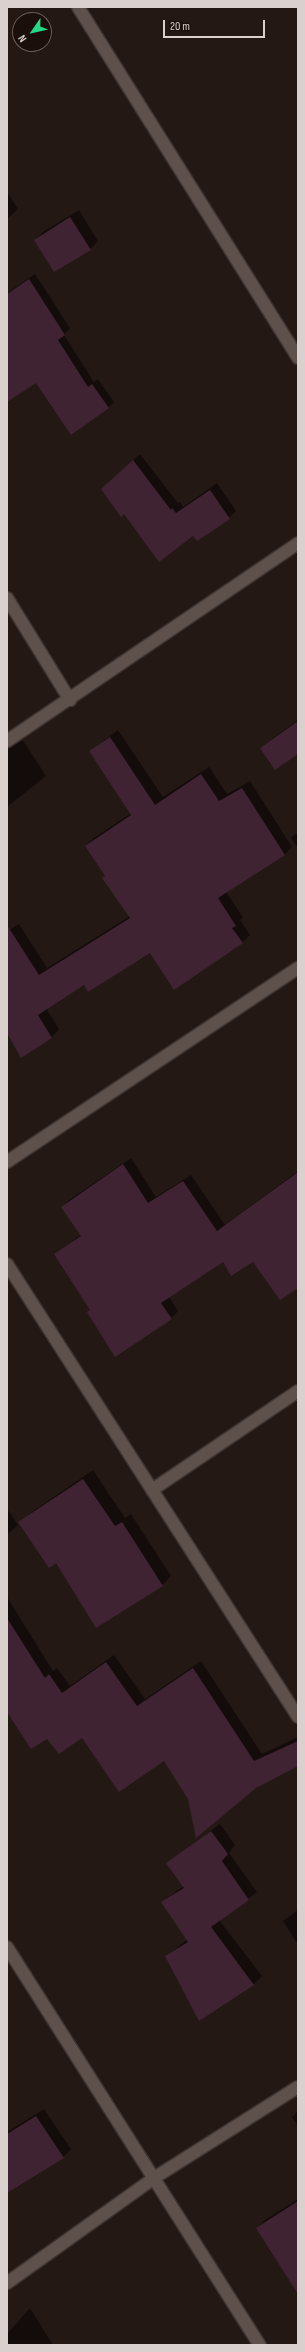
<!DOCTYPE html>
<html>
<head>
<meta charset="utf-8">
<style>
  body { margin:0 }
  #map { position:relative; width:305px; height:2352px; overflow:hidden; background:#241814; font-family:"Sofia Sans Condensed",sans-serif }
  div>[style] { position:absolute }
  .shadow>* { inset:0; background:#0007 }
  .building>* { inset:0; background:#3f2333 }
  .roads { filter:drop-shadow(1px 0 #3e3533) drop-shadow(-1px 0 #3e3533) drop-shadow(0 1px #3e3533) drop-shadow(0 -1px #3e3533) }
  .street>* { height:12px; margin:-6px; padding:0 6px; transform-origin:6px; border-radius:6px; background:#5e504b }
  span { translate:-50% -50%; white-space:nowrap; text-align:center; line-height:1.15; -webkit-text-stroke:3.5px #1b0f0b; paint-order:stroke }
  .frame { position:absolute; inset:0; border:8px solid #dad1ce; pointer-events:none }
  .north { position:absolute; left:12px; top:12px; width:40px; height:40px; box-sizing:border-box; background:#1b0f0b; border:1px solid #675d59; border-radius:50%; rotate:236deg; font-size:11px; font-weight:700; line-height:16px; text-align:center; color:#dad1ce }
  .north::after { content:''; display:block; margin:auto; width:14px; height:18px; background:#26d886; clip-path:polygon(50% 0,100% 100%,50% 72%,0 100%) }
  .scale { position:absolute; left:163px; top:20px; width:102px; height:18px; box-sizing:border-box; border:2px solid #dad1ce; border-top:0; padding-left:5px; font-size:12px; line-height:14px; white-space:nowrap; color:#dad1ce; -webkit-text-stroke:3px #1b0f0b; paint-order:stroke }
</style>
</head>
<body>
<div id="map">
  <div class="shadow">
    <i style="clip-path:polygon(7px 192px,18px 209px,7px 219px)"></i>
    <i style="clip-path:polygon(79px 210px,98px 241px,90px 249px,35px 240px,43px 232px)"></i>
    <i style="clip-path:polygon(35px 274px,70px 328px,64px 335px,94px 382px,98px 379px,114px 402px,108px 408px,7px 317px,7px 293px)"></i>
    <i style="clip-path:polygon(140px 454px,178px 503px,180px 502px,183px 507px,217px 483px,236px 511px,229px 518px,193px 535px,125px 513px,109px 482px)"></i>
    <i style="clip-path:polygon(298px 720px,298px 753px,261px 748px,269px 741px)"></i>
    <i style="clip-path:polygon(118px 730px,163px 797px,209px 767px,227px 794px,250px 781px,292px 847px,285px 854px,226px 892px,243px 917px,240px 920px,250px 935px,242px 943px,150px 952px,84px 984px,46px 1008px,59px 1029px,52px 1037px,21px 1056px,7px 1031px,7px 931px,19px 924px,47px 968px,130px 916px,86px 846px,94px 838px,131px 813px,90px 751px)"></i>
    <i style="clip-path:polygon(23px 740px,46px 776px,7px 807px,7px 750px)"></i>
    <i style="clip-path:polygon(298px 832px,298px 849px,291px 838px)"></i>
    <i style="clip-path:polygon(131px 1158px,156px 1197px,191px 1175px,225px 1225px,298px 1171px,298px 1286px,253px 1260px,223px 1261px,169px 1297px,178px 1311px,171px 1319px,88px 1312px,91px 1309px,55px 1254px,81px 1235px,62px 1207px,69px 1200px)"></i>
    <i style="clip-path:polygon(93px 1470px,125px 1518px,131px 1514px,171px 1576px,162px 1585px,56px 1562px,20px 1523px,29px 1514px)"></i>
    <i style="clip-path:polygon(7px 1509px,18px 1525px,7px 1535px)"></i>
    <i style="clip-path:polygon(7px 1597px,53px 1671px,57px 1668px,70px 1686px,114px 1655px,145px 1699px,201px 1661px,262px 1754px,298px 1737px,298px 1765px,189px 1798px,165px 1759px,82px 1737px,47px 1737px,7px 1710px)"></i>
    <i style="clip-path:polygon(220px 1824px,235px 1845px,229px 1853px,257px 1892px,219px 1920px,262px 1976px,254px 1984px,200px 2019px,166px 1956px,187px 1940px,162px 1902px,184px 1886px,167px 1863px)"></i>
    <i style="clip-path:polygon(298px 1910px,298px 1945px,283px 1921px)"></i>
    <i style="clip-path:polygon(44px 2109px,71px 2149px,63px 2157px,7px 2177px,7px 2132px)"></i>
    <i style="clip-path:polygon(298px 2111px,298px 2126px,292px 2117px)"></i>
    <i style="clip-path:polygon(298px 2199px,298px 2267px,257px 2228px,265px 2220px)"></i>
    <i style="clip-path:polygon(30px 2308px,53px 2345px,7px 2345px,7px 2334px)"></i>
  </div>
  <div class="building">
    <i style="clip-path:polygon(70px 217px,91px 250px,54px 272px,34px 240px)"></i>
    <i style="clip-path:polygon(29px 279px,65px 335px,58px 340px,88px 387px,92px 384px,109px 408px,71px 435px,36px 383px,7px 402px,7px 294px)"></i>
    <i style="clip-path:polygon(133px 460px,171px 510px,172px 508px,176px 513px,210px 490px,230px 519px,197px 541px,193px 536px,159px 562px,124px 514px,121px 517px,101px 489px)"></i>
    <i style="clip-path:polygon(298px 721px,298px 754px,275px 770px,260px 748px)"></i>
    <i style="clip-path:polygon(110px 737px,155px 805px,201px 774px,219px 801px,242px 788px,285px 855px,218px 898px,236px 926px,232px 928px,243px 943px,174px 990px,150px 953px,88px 992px,84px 985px,38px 1015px,52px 1038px,21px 1058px,7px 1033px,7px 925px,39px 975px,130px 918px,102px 878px,105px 876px,85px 846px,131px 815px,89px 751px)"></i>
    <i style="clip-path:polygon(123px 1164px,148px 1203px,183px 1181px,217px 1231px,298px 1172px,298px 1288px,280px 1300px,253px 1262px,231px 1276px,223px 1262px,161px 1303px,172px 1319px,115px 1357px,87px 1312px,90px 1310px,54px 1254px,81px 1236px,61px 1207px)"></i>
    <i style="clip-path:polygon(83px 1479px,115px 1526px,122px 1522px,163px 1586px,96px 1628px,56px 1563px,49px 1568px,18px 1522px)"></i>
    <i style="clip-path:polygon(7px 1618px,45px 1678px,49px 1674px,62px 1693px,106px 1662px,137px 1706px,193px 1668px,254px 1761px,298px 1741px,298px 1766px,256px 1788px,196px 1838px,188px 1799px,164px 1761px,119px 1792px,82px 1738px,59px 1754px,47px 1739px,31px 1749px,7px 1712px)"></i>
    <i style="clip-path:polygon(211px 1831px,228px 1854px,222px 1861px,249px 1900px,211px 1927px,254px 1985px,199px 2021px,165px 1956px,188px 1942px,161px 1902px,184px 1888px,166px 1863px)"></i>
    <i style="clip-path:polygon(36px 2116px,64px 2158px,7px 2193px,7px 2134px)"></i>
    <i style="clip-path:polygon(298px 2201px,298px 2294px,256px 2228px)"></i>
  </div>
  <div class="roads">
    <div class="street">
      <i style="left:78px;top:7px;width:414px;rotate:57.9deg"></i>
      <i style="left:7px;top:598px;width:120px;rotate:58.3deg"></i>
      <i style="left:7px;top:741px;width:352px;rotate:-34.2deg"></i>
      <i style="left:7px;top:1162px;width:350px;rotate:-33.7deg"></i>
      <i style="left:7px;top:1264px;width:538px;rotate:57.28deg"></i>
      <i style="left:152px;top:1490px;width:176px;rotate:-34.1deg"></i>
      <i style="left:7px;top:1947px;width:472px;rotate:57.6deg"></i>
      <i style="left:7px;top:2283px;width:181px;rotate:-35.5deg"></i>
      <i style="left:154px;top:2178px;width:170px;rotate:-32.3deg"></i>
    </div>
  </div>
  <div class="frame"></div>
  <div class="north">N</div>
  <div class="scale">20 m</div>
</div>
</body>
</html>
